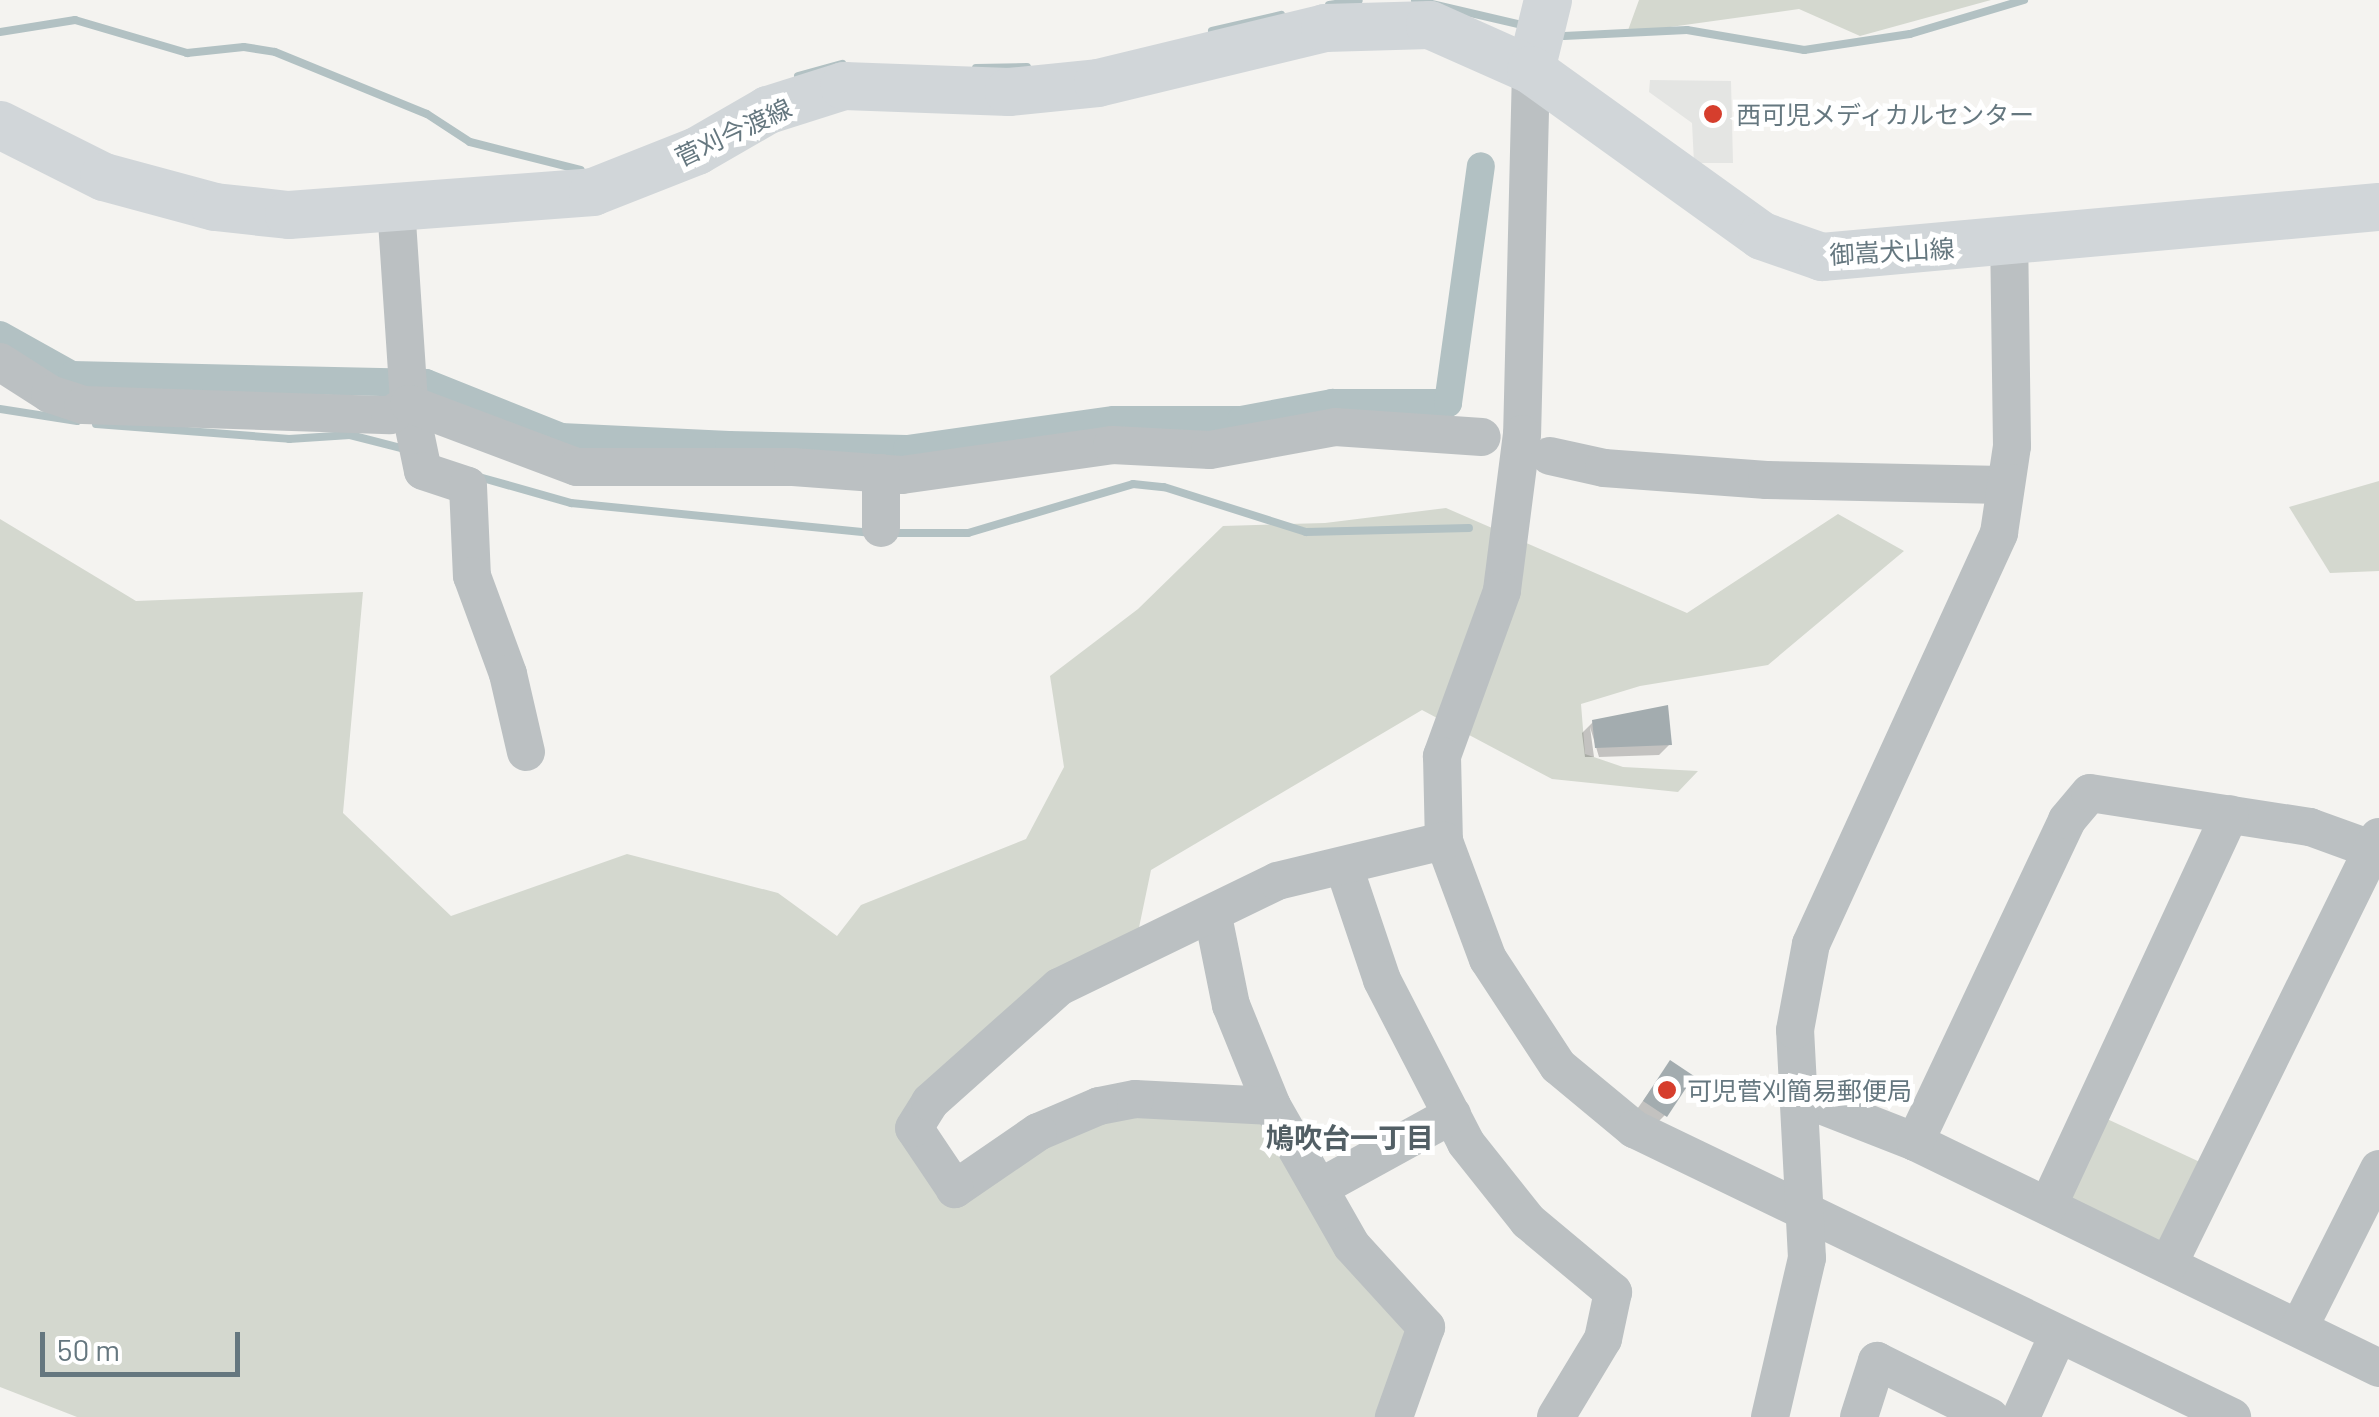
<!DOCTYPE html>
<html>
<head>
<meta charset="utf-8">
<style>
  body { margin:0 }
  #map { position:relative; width:2379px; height:1417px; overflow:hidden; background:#f4f3f0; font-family:Barlow,"Noto Sans JP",sans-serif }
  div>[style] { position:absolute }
  .built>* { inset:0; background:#e4e5e3 }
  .green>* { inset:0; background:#d4d8cf }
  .shadow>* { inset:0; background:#0003 }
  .stream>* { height:8px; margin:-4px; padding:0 4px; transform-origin:4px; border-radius:4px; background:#b2c1c3 }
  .canal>* { height:28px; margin:-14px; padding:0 14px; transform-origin:14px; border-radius:14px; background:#b2c1c3 }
  .building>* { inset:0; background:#a3acaf }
  .minor>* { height:38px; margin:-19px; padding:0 19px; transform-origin:19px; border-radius:19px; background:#bbc0c2 }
  .major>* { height:48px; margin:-24px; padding:0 24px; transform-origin:24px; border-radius:24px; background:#d1d6d9 }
  .dots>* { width:28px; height:28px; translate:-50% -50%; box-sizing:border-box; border:5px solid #fff; border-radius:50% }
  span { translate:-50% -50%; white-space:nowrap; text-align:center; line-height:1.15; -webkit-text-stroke:10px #fff; paint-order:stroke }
  .poi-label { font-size:25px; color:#65777f }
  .left { translate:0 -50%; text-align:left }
  .street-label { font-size:25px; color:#65777f }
  .neighbourhood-label { font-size:28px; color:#525f65; font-weight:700 }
  .scale { position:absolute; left:40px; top:1332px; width:200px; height:45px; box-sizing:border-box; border:5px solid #65777f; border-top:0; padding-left:12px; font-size:30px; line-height:35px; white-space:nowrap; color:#65777f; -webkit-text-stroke:8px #fff; paint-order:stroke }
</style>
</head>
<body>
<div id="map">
  <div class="built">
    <i style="clip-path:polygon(1650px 80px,1731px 81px,1733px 163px,1694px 163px,1692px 123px,1649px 92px)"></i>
  </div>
  <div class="green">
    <i style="clip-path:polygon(1639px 0,1991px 0,1860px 36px,1799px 9px,1627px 33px)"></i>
    <i style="clip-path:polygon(2379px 481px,2379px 571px,2330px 573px,2289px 507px)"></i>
    <i style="clip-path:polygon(1446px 508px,1687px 613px,1838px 514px,1904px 551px,1768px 665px,1640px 686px,1581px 704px,1585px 754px,1623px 767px,1698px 771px,1678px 792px,1552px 779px,1422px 710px,1151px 870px,1136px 942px,910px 1131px,955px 1189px,1099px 1106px,1272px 1106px,1426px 1327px,1394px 1417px,77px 1417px,0 1387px,0 519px,136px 601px,363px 592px,343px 813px,451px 916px,627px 854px,778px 893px,837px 936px,861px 905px,1026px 839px,1064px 767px,1050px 676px,1138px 609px,1223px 526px,1325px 523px)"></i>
    <i style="clip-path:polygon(2092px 1112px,2215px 1169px,2168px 1265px,2048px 1206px)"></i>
  </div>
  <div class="shadow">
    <i style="clip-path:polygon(1593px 722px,1670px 744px,1659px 755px,1599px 757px,1590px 727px,1594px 757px,1585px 757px,1582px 733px)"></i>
    <i style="clip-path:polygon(1670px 1063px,1665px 1115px,1654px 1126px,1635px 1112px)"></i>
  </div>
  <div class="stream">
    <i style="left:1415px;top:0;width:105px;rotate:13.2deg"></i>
    <i style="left:1329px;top:5px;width:30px;rotate:-9deg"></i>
    <i style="left:1212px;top:31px;width:71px;rotate:-13.1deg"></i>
    <i style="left:0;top:32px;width:76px;rotate:-9.1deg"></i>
    <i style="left:75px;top:20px;width:117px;rotate:16.4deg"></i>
    <i style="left:187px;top:53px;width:57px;rotate:-6deg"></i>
    <i style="left:244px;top:47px;width:31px;rotate:9deg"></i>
    <i style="left:275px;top:52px;width:164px;rotate:22.2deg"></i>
    <i style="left:427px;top:114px;width:51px;rotate:33.1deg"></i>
    <i style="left:470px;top:142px;width:114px;rotate:14.2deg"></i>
    <i style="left:1564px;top:36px;width:123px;rotate:-2.8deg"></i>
    <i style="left:1687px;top:30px;width:119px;rotate:9.7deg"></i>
    <i style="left:1804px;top:50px;width:107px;rotate:-8.6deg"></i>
    <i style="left:1910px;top:34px;width:119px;rotate:-16.6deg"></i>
    <i style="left:976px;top:68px;width:51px;rotate:-1.1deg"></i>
    <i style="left:798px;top:76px;width:46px;rotate:-15.3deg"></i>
    <i style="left:0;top:409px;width:78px;rotate:8.9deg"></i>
    <i style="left:96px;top:424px;width:194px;rotate:4.4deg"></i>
    <i style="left:289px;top:439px;width:61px;rotate:-3.8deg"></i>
    <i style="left:350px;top:435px;width:57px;rotate:14.3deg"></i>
    <i style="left:479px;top:477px;width:96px;rotate:15.8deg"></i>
    <i style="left:571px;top:503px;width:300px;rotate:5.7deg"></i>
    <i style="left:888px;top:533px;width:80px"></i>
    <i style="left:968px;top:533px;width:172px;rotate:-16.5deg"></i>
    <i style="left:1133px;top:484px;width:31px;rotate:6deg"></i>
    <i style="left:1164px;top:487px;width:149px;rotate:17.6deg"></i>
    <i style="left:1306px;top:532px;width:163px;rotate:-1.4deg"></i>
  </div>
  <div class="canal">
    <i style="left:0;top:335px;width:82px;rotate:29.1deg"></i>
    <i style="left:72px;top:375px;width:354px;rotate:1.3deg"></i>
    <i style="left:426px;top:383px;width:145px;rotate:21.8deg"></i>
    <i style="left:561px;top:437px;width:168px;rotate:2.7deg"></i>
    <i style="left:729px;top:445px;width:178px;rotate:1.3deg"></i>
    <i style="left:907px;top:449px;width:209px;rotate:-8deg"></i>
    <i style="left:1114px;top:420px;width:127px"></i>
    <i style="left:1241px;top:420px;width:93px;rotate:-10.6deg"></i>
    <i style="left:1332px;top:403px;width:116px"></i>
    <i style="left:1448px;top:403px;width:239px;rotate:-82.1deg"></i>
  </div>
  <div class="building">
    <i style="clip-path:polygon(1668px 705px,1672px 745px,1595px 748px,1592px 720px)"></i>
    <i style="clip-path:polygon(1670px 1060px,1694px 1076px,1667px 1117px,1643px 1101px)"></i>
  </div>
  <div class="minor">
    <i style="left:1531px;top:70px;width:364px;rotate:91.4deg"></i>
    <i style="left:1522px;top:434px;width:158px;rotate:97.3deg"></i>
    <i style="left:1502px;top:591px;width:176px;rotate:110deg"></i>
    <i style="left:1442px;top:756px;width:85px;rotate:88.7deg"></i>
    <i style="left:1444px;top:841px;width:126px;rotate:69.6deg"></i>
    <i style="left:1488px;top:959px;width:128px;rotate:56.8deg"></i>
    <i style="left:1558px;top:1066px;width:99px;rotate:39.7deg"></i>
    <i style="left:1634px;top:1129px;width:664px;rotate:25.72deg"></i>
    <i style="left:396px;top:206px;width:198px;rotate:86.2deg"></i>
    <i style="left:409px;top:404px;width:68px;rotate:78.2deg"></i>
    <i style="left:423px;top:471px;width:47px;rotate:18.4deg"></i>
    <i style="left:468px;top:486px;width:90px;rotate:87.5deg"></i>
    <i style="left:472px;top:576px;width:104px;rotate:69.8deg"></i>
    <i style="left:508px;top:674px;width:80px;rotate:77deg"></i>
    <i style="left:0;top:362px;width:59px;rotate:32.6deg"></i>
    <i style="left:50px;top:394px;width:35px;rotate:18deg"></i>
    <i style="left:83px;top:405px;width:307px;rotate:1.9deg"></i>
    <i style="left:390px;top:415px;width:22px;rotate:-30deg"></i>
    <i style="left:409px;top:404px;width:179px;rotate:20.6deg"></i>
    <i style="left:577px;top:467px;width:216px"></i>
    <i style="left:793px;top:467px;width:109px;rotate:4.2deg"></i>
    <i style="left:902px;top:475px;width:212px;rotate:-8.1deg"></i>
    <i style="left:1112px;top:445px;width:98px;rotate:2.9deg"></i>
    <i style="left:1210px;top:450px;width:127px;rotate:-10.4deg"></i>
    <i style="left:1335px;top:427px;width:147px;rotate:3.9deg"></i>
    <i style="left:1550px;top:456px;width:55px;rotate:12.5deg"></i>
    <i style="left:1604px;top:468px;width:163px;rotate:4.2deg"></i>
    <i style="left:1767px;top:480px;width:236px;rotate:1.2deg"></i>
    <i style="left:881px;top:473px;width:55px;rotate:90deg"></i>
    <i style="left:1344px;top:867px;width:119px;rotate:71.4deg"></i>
    <i style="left:1382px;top:980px;width:183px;rotate:62.7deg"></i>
    <i style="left:1466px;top:1143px;width:100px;rotate:51.5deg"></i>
    <i style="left:1528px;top:1221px;width:111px;rotate:39.9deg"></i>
    <i style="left:1613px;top:1292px;width:48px;rotate:102deg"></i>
    <i style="left:1603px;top:1339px;width:91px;rotate:121.1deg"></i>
    <i style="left:1213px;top:916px;width:91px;rotate:78.6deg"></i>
    <i style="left:1231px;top:1005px;width:109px;rotate:67.9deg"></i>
    <i style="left:1272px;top:1106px;width:161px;rotate:60.3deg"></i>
    <i style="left:1352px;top:1246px;width:110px;rotate:47.6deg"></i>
    <i style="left:1426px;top:1327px;width:96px;rotate:109.6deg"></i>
    <i style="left:1803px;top:1098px;width:120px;rotate:21.4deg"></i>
    <i style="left:1915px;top:1142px;width:516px;rotate:25.97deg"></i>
    <i style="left:1272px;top:1106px;width:137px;rotate:-177.1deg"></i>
    <i style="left:1135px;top:1099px;width:37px;rotate:169deg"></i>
    <i style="left:1099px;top:1106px;width:66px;rotate:156.9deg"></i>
    <i style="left:1038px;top:1132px;width:101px;rotate:145.5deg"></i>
    <i style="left:955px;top:1189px;width:73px;rotate:-123.9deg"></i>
    <i style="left:914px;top:1128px;width:31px;rotate:-58deg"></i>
    <i style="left:930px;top:1102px;width:173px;rotate:-41.7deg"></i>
    <i style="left:1059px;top:987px;width:242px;rotate:-25.9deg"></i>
    <i style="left:1277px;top:881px;width:172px;rotate:-13.5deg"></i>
    <i style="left:1915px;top:1142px;width:356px;rotate:-64.7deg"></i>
    <i style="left:2067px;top:820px;width:35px;rotate:-50deg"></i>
    <i style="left:2090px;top:793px;width:223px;rotate:8.8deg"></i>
    <i style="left:2310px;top:827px;width:73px;rotate:19.9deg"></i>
    <i style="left:1319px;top:1188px;width:152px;rotate:-28.8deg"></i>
    <i style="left:2048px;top:1206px;width:432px;rotate:-65.1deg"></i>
    <i style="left:2168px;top:1265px;width:477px;rotate:-63.8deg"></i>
    <i style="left:2299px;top:1328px;width:178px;rotate:-63.3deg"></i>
    <i style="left:1770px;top:1417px;width:163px;rotate:-76.9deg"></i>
    <i style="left:1807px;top:1258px;width:228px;rotate:-93deg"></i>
    <i style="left:1795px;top:1030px;width:87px;rotate:-79.5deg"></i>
    <i style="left:1811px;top:944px;width:452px;rotate:-65.4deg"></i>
    <i style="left:1999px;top:533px;width:88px;rotate:-81.5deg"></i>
    <i style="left:2012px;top:446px;width:203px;rotate:-90.8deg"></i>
    <i style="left:1859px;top:1417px;width:59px;rotate:-72.2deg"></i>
    <i style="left:1877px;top:1361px;width:126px;rotate:26.4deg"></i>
    <i style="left:2021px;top:1417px;width:90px;rotate:-65.7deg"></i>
  </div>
  <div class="major">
    <i style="left:1531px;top:70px;width:72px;rotate:-76.3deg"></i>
    <i style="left:0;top:125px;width:116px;rotate:26.6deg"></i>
    <i style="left:104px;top:177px;width:115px;rotate:15.1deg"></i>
    <i style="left:215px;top:207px;width:74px;rotate:6.2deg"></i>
    <i style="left:289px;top:215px;width:305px;rotate:-4.3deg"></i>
    <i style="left:593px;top:192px;width:112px;rotate:-21.5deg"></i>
    <i style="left:697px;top:151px;width:82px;rotate:-30deg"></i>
    <i style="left:768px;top:110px;width:80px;rotate:-17.5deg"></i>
    <i style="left:844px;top:86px;width:165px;rotate:2.1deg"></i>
    <i style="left:1009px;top:92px;width:89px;rotate:-5.8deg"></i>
    <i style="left:1098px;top:83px;width:234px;rotate:-13.6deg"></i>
    <i style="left:1325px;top:28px;width:105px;rotate:-1.6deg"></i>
    <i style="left:1430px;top:25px;width:111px;rotate:24deg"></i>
    <i style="left:1531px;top:70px;width:284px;rotate:35.7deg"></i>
    <i style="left:1762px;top:236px;width:64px;rotate:19.3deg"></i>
    <i style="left:1822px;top:257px;width:559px;rotate:-5.13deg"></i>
  </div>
  <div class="dots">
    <i style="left:1713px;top:114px;background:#d63e2d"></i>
    <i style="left:1667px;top:1090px;background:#d63e2d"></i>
  </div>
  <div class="poi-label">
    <span class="left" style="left:1736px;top:114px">西可児メディカルセンター</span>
    <span class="left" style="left:1687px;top:1090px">可児菅刈簡易郵便局</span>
  </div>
  <div class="street-label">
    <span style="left:733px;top:132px;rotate:-25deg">菅刈今渡線</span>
    <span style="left:1892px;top:251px;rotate:-3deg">御嵩犬山線</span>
  </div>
  <div class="neighbourhood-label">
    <span style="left:1350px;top:1137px">鳩吹台一丁目</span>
  </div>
  <div class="scale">50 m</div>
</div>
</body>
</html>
